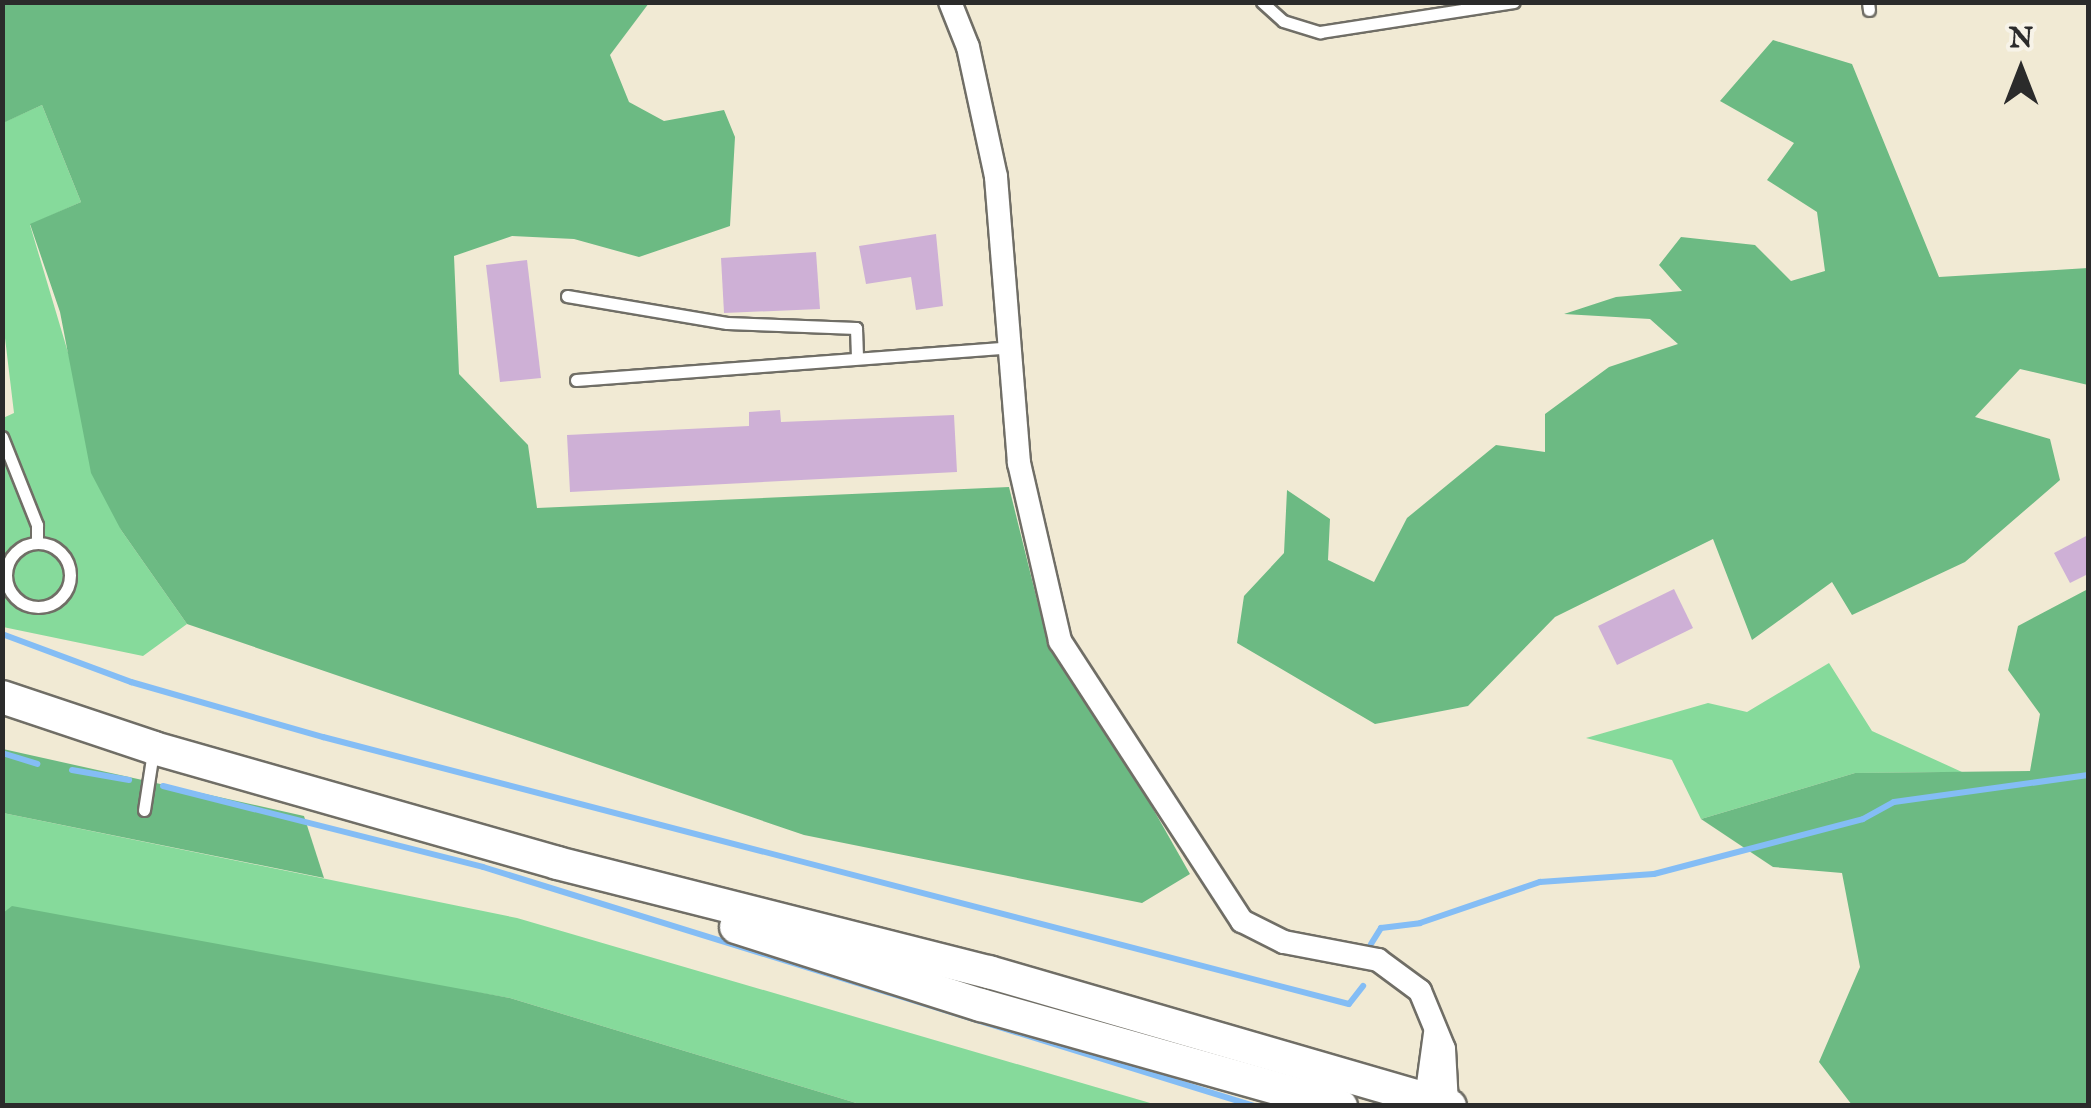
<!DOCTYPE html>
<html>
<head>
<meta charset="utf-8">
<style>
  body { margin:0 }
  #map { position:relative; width:2091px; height:1108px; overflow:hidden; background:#f1ead4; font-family:"IM FELL English",serif }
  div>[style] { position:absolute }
  .green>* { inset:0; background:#86da9b }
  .forest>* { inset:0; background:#6cba83 }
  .stream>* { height:6px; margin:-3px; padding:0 3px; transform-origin:3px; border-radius:3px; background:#84bdf5 }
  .building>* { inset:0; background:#ceb0d6 }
  .roads { filter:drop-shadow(2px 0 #706e66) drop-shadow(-2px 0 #706e66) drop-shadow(0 2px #706e66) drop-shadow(0 -2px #706e66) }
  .service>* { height:11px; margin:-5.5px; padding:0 5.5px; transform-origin:5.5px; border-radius:5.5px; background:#fff }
  .service>.ring { margin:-5.5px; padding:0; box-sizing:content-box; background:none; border:11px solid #fff; border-radius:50% }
  .minor>* { height:22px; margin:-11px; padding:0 11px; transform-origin:11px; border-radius:11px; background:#fff }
  .secondary>* { height:32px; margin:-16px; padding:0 16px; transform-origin:16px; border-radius:16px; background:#fff }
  span { translate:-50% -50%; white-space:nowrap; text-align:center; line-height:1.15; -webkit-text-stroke:10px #f7f3e8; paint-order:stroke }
  .frame { position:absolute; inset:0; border:5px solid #2b2b2b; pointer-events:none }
  .north { position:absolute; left:1971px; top:20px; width:100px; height:100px; -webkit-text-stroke:8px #f7f3e8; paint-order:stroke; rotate:0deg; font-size:28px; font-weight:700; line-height:40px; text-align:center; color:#2b2b2b }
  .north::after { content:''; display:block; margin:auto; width:35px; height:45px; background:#2b2b2b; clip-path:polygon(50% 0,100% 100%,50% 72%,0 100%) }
</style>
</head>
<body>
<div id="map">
  <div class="green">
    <i style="clip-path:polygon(42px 105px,81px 202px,30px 225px,121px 530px,187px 624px,143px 656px,3px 627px,3px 418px,14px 413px,2px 313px,2px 123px)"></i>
    <i style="clip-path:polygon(1829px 663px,1872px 731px,1962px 772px,1855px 773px,1701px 819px,1672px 760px,1586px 738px,1708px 703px,1747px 712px)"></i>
    <i style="clip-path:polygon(3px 813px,517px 918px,1157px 1105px,863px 1105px,510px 998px,3px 913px)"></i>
  </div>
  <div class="forest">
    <i style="clip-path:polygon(2px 3px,649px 3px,610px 55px,629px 102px,664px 121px,724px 110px,735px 137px,730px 226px,639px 257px,574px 239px,512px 236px,454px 256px,459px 374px,528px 445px,537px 508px,1009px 487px,1049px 648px,1118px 747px,1190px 874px,1142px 903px,804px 835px,187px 624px,121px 530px,91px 473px,60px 312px,30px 224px,81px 202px,42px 105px,3px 123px)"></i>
    <i style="clip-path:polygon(1773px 40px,1852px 64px,1939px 277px,2088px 268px,2088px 385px,2020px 369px,1975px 417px,2050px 439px,2060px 480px,1965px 562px,1852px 615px,1832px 582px,1752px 640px,1713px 539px,1555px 617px,1468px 706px,1375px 724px,1237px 643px,1244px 596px,1284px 553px,1287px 490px,1330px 519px,1328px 560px,1374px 582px,1407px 518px,1496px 445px,1545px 452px,1545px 414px,1609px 367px,1678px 344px,1650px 319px,1564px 314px,1616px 297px,1682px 291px,1659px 265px,1681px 237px,1755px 245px,1791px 281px,1825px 271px,1817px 212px,1767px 180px,1794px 143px,1720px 101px)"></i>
    <i style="clip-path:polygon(2088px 589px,2088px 1105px,1852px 1105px,1819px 1062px,1860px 967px,1842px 873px,1773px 867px,1701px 819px,1855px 773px,2030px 771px,2040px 714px,2008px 670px,2018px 626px)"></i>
    <i style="clip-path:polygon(3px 749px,304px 816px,324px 878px,3px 813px)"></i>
    <i style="clip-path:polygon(12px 906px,510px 998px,863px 1105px,3px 1105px,3px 913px)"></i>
  </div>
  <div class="stream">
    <i style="left:2px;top:634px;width:138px;rotate:20.4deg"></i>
    <i style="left:131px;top:682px;width:200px;rotate:16deg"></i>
    <i style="left:323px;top:737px;width:1060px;rotate:14.59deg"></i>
    <i style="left:1349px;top:1004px;width:23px;rotate:-52deg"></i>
    <i style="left:2px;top:753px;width:37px;rotate:17deg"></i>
    <i style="left:72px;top:770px;width:58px;rotate:10deg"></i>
    <i style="left:163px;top:786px;width:330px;rotate:14.2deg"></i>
    <i style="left:483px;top:867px;width:807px;rotate:17.22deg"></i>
    <i style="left:1371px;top:944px;width:19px;rotate:-58deg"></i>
    <i style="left:1381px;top:928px;width:39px;rotate:-7deg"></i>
    <i style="left:1420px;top:923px;width:127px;rotate:-18.9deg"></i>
    <i style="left:1540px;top:882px;width:114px;rotate:-4deg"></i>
    <i style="left:1654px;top:874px;width:216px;rotate:-14.7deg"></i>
    <i style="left:1863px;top:819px;width:35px;rotate:-29deg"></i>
    <i style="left:1894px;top:802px;width:196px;rotate:-7.9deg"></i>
  </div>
  <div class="building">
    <i style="clip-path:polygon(936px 234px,943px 306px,916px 310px,911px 277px,866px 284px,859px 246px)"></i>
    <i style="clip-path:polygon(816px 252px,820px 309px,724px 313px,721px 258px)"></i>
    <i style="clip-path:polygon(527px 260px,541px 378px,500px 382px,486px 265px)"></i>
    <i style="clip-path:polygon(780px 410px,781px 422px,954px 415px,957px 472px,570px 492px,567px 435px,749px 426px,749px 412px)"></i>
    <i style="clip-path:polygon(2088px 535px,2088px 574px,2070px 583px,2054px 553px)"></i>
    <i style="clip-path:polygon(1674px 589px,1693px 628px,1617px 665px,1598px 626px)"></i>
  </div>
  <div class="roads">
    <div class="service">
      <i style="left:1262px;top:2px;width:28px;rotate:42deg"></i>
      <i style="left:1283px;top:21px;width:39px;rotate:17deg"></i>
      <i style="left:1320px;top:32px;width:196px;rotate:-8.8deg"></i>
      <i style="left:1868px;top:2px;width:8px;rotate:83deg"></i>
      <i style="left:567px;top:296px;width:162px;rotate:9.6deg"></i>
      <i style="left:727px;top:323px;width:129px;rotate:2.2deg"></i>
      <i style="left:856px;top:328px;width:27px;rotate:88deg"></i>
      <i style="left:576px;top:380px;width:436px;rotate:-4.3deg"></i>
      <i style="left:2px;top:437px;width:95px;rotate:68.3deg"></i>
      <i style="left:37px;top:525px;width:18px;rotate:90deg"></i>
      <i class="ring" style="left:6px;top:543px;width:53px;height:53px"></i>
      <i style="left:144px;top:810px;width:59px;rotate:-81.2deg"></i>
    </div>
    <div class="minor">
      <i style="left:950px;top:2px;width:48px;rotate:68.2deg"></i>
      <i style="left:968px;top:47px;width:133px;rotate:77.8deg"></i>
      <i style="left:996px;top:177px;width:287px;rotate:85.4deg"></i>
      <i style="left:1019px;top:463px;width:183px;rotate:77deg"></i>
      <i style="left:1060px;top:641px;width:334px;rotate:57deg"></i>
      <i style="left:1242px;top:921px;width:47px;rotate:26.6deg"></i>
      <i style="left:1284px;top:942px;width:96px;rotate:10.8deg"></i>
      <i style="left:1378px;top:960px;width:52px;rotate:36.4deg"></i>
      <i style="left:1420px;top:991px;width:63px;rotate:67.5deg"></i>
      <i style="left:1444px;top:1049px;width:56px;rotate:86.9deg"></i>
      <i style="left:1426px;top:1099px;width:67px;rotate:-82.2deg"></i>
    </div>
    <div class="secondary">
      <i style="left:2px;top:697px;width:160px;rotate:18.5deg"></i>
      <i style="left:154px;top:748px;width:419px;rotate:15.9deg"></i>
      <i style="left:557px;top:863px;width:446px;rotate:14.2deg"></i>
      <i style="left:989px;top:972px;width:480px;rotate:16.2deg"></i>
      <i style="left:736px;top:927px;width:257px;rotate:17.7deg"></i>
      <i style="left:981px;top:1005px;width:374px;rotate:15.7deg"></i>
    </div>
  </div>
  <div class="frame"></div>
  <div class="north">N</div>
</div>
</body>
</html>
